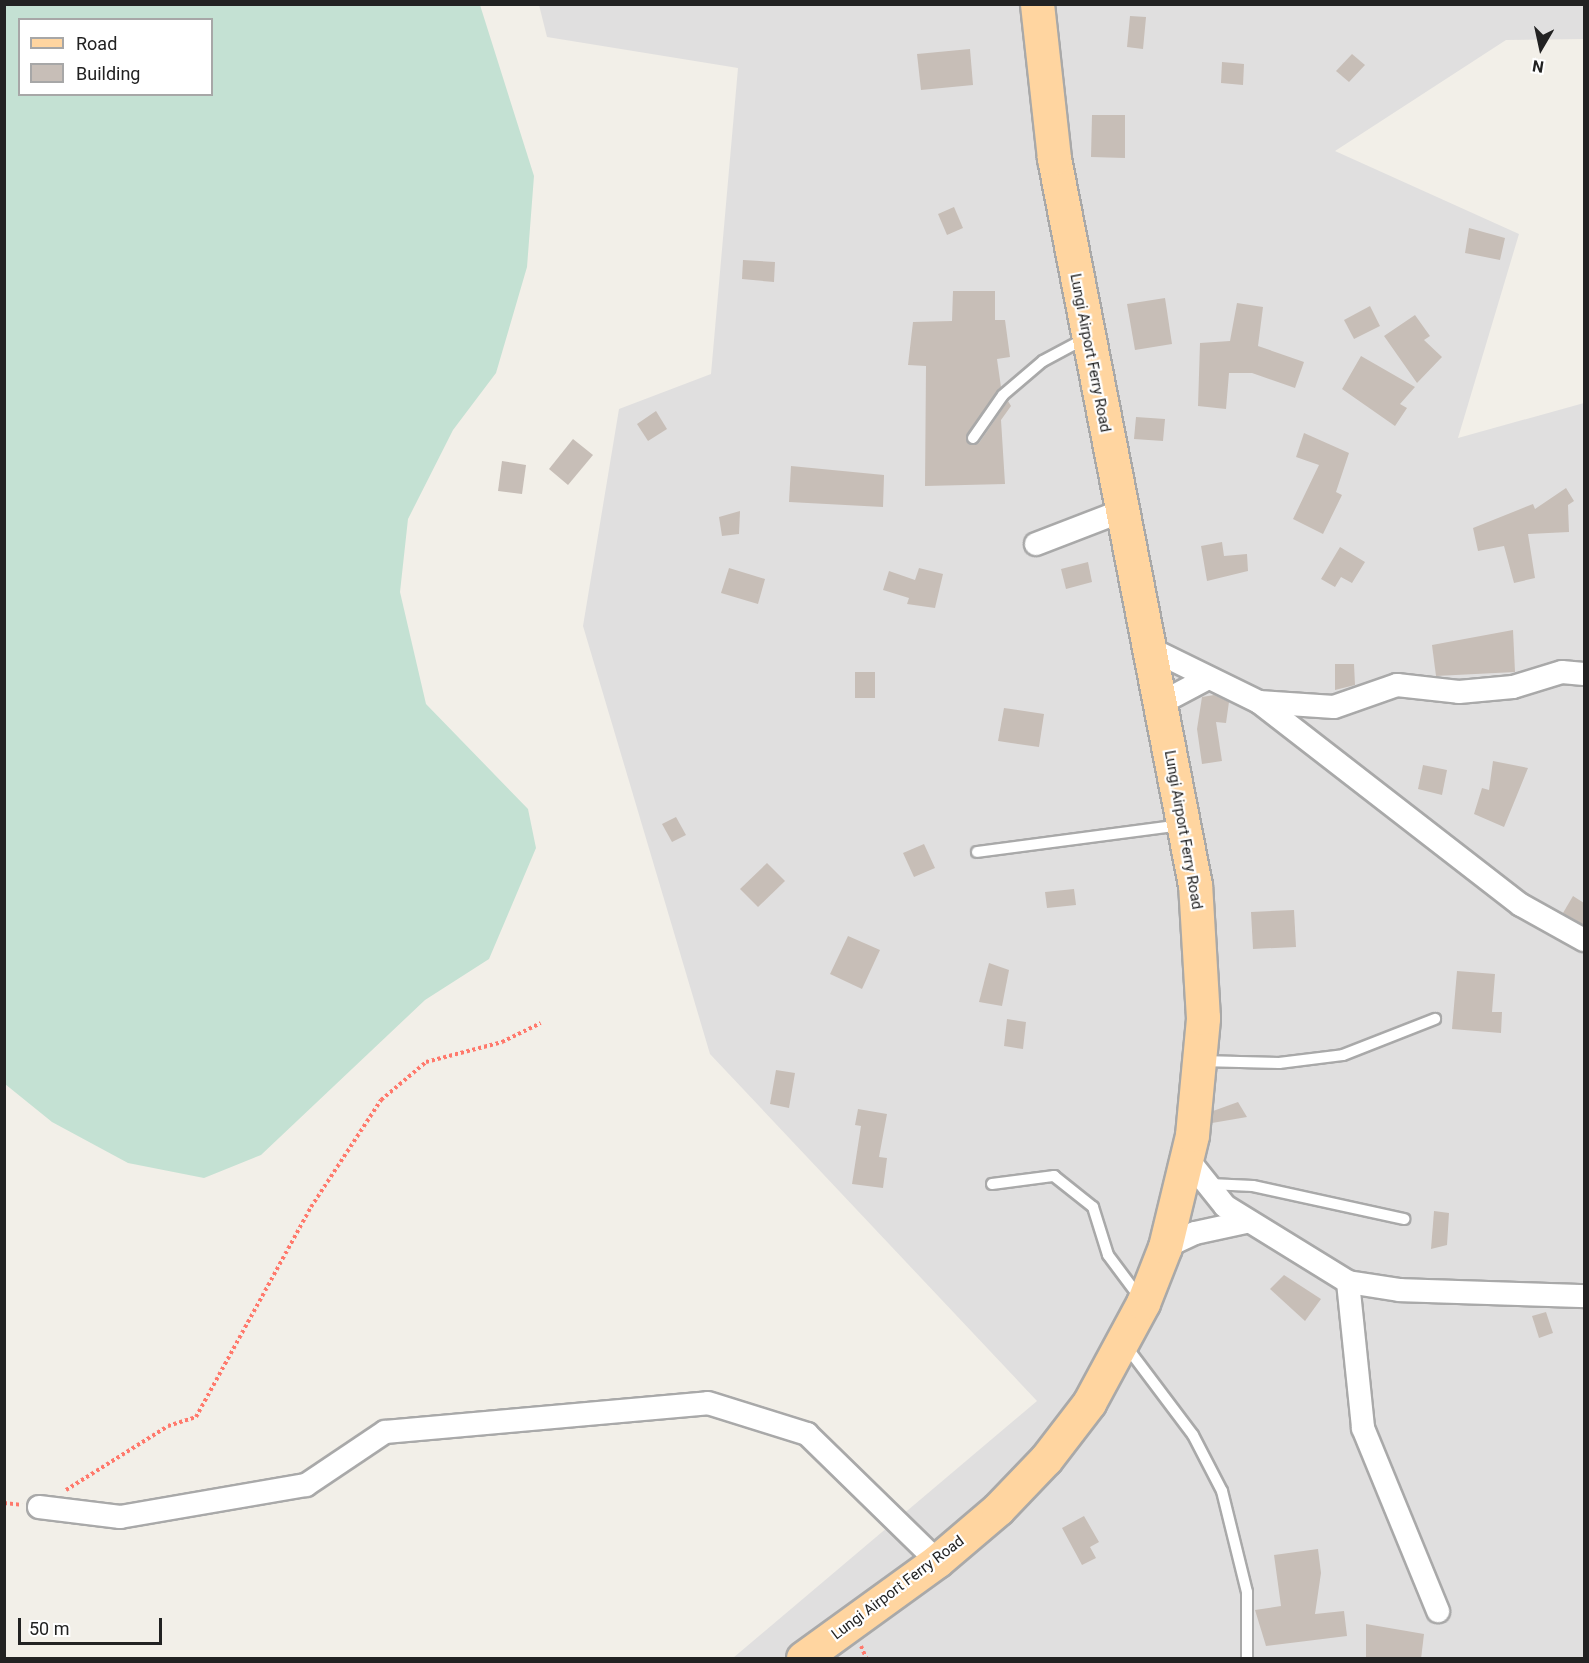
<!DOCTYPE html>
<html>
<head>
<meta charset="utf-8">
<style>
  body { margin:0 }
  #map { position:relative; width:1589px; height:1663px; overflow:hidden; background:#f2efe8; font-family:Roboto,sans-serif }
  div>[style] { position:absolute }
  .residential>* { inset:0; background:#e0dfdf }
  .wetland>* { inset:0; background:#c4e1d3 }
  .building>* { inset:0; background:#c7beb7 }
  .path>* { height:4px; margin-top:-2px; transform-origin:0; background:repeating-linear-gradient(90deg,#ff796c 0 3px,transparent 0 6px) }
  .roads { filter:drop-shadow(2px 0 #a9a9a9) drop-shadow(-2px 0 #a9a9a9) drop-shadow(0 2px #a9a9a9) drop-shadow(0 -2px #a9a9a9) }
  .lane>* { height:10px; margin:-5px; padding:0 5px; transform-origin:5px; border-radius:5px; background:#fff }
  .street>* { height:22px; margin:-11px; padding:0 11px; transform-origin:11px; border-radius:11px; background:#fff }
  .primary>* { height:33px; margin:-16.5px; padding:0 16.5px; transform-origin:16.5px; border-radius:16.5px; background:#ffd5a0 }
  span { translate:-50% -50%; white-space:nowrap; text-align:center; line-height:1.15; -webkit-text-stroke:4.5px #fff; paint-order:stroke }
  .street-label { font-size:15px; color:#222 }
  .frame { position:absolute; inset:0; border:6px solid #222; pointer-events:none }
  .legend { position:absolute; left:18px; top:18px; width:195px; height:78px; box-sizing:border-box; background:#fff; border:2px solid #a7a7a7; margin:0; padding:8px 10px; list-style:none; font-size:18px; color:#222 }
  .legend li { display:flex; align-items:center; gap:12px; height:30px }
  .legend b { width:30px; border:2px solid #a7a7a7 }
  .north { position:absolute; left:1511px; top:18px; width:60px; height:60px; -webkit-text-stroke:4px #fff; paint-order:stroke; rotate:189deg; font-size:16px; font-weight:700; line-height:24px; text-align:center; color:#222 }
  .north::after { content:''; display:block; margin:auto; width:21px; height:27px; background:#222; clip-path:polygon(50% 0,100% 100%,50% 72%,0 100%) }
  .scale { position:absolute; left:18px; top:1618px; width:144px; height:27px; box-sizing:border-box; border:3px solid #222; border-top:0; padding-left:8px; font-size:18px; line-height:21px; white-space:nowrap; color:#222; -webkit-text-stroke:4px #fff; paint-order:stroke }
</style>
</head>
<body>
<div id="map">
  <div class="residential">
    <i style="clip-path:polygon(539px 5px,1584px 5px,1584px 39px,1506px 40px,1335px 151px,1519px 234px,1458px 438px,1584px 403px,1584px 1658px,733px 1658px,1037px 1401px,710px 1054px,583px 626px,619px 409px,711px 374px,738px 68px,547px 37px)"></i>
  </div>
  <div class="wetland">
    <i style="clip-path:polygon(evenodd,4px 5px,480px 5px,534px 176px,527px 267px,496px 373px,453px 430px,408px 519px,400px 592px,426px 704px,528px 809px,536px 848px,489px 959px,425px 1000px,261px 1155px,204px 1178px,128px 1163px,52px 1122px,5px 1084px,4px 5px,20px 20px,212px 20px,212px 94px,20px 94px,20px 20px)"></i>
  </div>
  <div class="building">
    <i style="clip-path:polygon(1130px 16px,1146px 17px,1143px 49px,1127px 47px)"></i>
    <i style="clip-path:polygon(970px 49px,973px 85px,921px 90px,917px 54px)"></i>
    <i style="clip-path:polygon(1352px 54px,1365px 65px,1349px 82px,1336px 71px)"></i>
    <i style="clip-path:polygon(1222px 62px,1244px 64px,1243px 85px,1221px 83px)"></i>
    <i style="clip-path:polygon(1092px 115px,1125px 115px,1125px 158px,1091px 157px)"></i>
    <i style="clip-path:polygon(954px 207px,963px 228px,947px 235px,938px 214px)"></i>
    <i style="clip-path:polygon(1469px 228px,1505px 238px,1500px 260px,1465px 253px)"></i>
    <i style="clip-path:polygon(743px 260px,775px 262px,774px 282px,742px 279px)"></i>
    <i style="clip-path:polygon(953px 291px,995px 291px,995px 320px,1005px 320px,1010px 357px,997px 359px,1001px 387px,966px 438px,972px 445px,979px 443px,1008px 401px,1011px 406px,1001px 420px,1005px 484px,925px 486px,926px 366px,908px 365px,913px 322px,952px 321px)"></i>
    <i style="clip-path:polygon(1165px 298px,1172px 344px,1135px 350px,1127px 304px)"></i>
    <i style="clip-path:polygon(1237px 303px,1263px 307px,1258px 346px,1304px 362px,1295px 388px,1252px 373px,1229px 373px,1226px 409px,1198px 406px,1200px 343px,1230px 341px)"></i>
    <i style="clip-path:polygon(1370px 306px,1380px 326px,1354px 339px,1344px 320px)"></i>
    <i style="clip-path:polygon(1415px 315px,1430px 336px,1424px 340px,1442px 357px,1417px 383px,1384px 336px)"></i>
    <i style="clip-path:polygon(1361px 356px,1415px 387px,1400px 404px,1407px 408px,1395px 426px,1342px 389px)"></i>
    <i style="clip-path:polygon(656px 411px,667px 429px,648px 441px,637px 424px)"></i>
    <i style="clip-path:polygon(1136px 417px,1165px 419px,1163px 441px,1134px 439px)"></i>
    <i style="clip-path:polygon(1304px 433px,1349px 453px,1336px 492px,1342px 495px,1323px 534px,1293px 519px,1319px 465px,1296px 457px)"></i>
    <i style="clip-path:polygon(573px 439px,593px 455px,568px 485px,549px 469px)"></i>
    <i style="clip-path:polygon(502px 461px,526px 465px,522px 494px,498px 491px)"></i>
    <i style="clip-path:polygon(791px 466px,884px 475px,883px 507px,789px 502px)"></i>
    <i style="clip-path:polygon(1566px 488px,1574px 501px,1568px 505px,1569px 532px,1528px 534px,1535px 578px,1514px 583px,1504px 546px,1478px 551px,1473px 528px,1533px 504px,1535px 509px)"></i>
    <i style="clip-path:polygon(740px 511px,739px 534px,722px 536px,719px 517px)"></i>
    <i style="clip-path:polygon(1222px 542px,1224px 556px,1247px 554px,1248px 571px,1207px 581px,1201px 546px)"></i>
    <i style="clip-path:polygon(1340px 547px,1365px 562px,1352px 583px,1341px 577px,1335px 587px,1321px 579px)"></i>
    <i style="clip-path:polygon(1088px 562px,1092px 582px,1066px 589px,1061px 569px)"></i>
    <i style="clip-path:polygon(729px 568px,765px 579px,758px 604px,721px 593px)"></i>
    <i style="clip-path:polygon(919px 568px,943px 574px,935px 608px,907px 604px,909px 598px,883px 590px,889px 571px,915px 580px)"></i>
    <i style="clip-path:polygon(1513px 630px,1515px 672px,1436px 676px,1432px 645px)"></i>
    <i style="clip-path:polygon(1335px 664px,1354px 664px,1355px 685px,1335px 690px)"></i>
    <i style="clip-path:polygon(855px 672px,875px 672px,875px 698px,855px 698px)"></i>
    <i style="clip-path:polygon(1214px 695px,1229px 702px,1226px 723px,1216px 722px,1222px 761px,1202px 764px,1197px 729px,1202px 697px)"></i>
    <i style="clip-path:polygon(1004px 708px,1044px 714px,1039px 747px,998px 741px)"></i>
    <i style="clip-path:polygon(1493px 761px,1528px 768px,1504px 827px,1474px 814px,1482px 788px,1489px 790px)"></i>
    <i style="clip-path:polygon(1423px 765px,1447px 770px,1442px 795px,1418px 789px)"></i>
    <i style="clip-path:polygon(676px 817px,686px 835px,672px 842px,662px 824px)"></i>
    <i style="clip-path:polygon(924px 844px,935px 868px,914px 877px,903px 853px)"></i>
    <i style="clip-path:polygon(767px 863px,785px 881px,758px 907px,740px 889px)"></i>
    <i style="clip-path:polygon(1074px 889px,1076px 905px,1047px 908px,1045px 892px)"></i>
    <i style="clip-path:polygon(1573px 896px,1584px 903px,1584px 925px,1563px 913px)"></i>
    <i style="clip-path:polygon(1294px 910px,1296px 947px,1253px 949px,1251px 912px)"></i>
    <i style="clip-path:polygon(848px 936px,880px 950px,862px 989px,830px 974px)"></i>
    <i style="clip-path:polygon(989px 963px,1009px 970px,1002px 1006px,979px 1002px)"></i>
    <i style="clip-path:polygon(1457px 971px,1495px 974px,1492px 1012px,1502px 1012px,1501px 1033px,1452px 1029px)"></i>
    <i style="clip-path:polygon(1007px 1019px,1026px 1022px,1023px 1049px,1004px 1046px)"></i>
    <i style="clip-path:polygon(776px 1070px,795px 1073px,789px 1108px,770px 1104px)"></i>
    <i style="clip-path:polygon(1238px 1102px,1247px 1117px,1212px 1123px,1213px 1111px)"></i>
    <i style="clip-path:polygon(858px 1109px,887px 1114px,879px 1157px,887px 1158px,883px 1188px,852px 1184px,861px 1126px,855px 1125px)"></i>
    <i style="clip-path:polygon(1434px 1211px,1449px 1213px,1447px 1245px,1431px 1249px)"></i>
    <i style="clip-path:polygon(1284px 1275px,1321px 1299px,1305px 1321px,1270px 1289px)"></i>
    <i style="clip-path:polygon(1546px 1312px,1553px 1333px,1539px 1338px,1532px 1316px)"></i>
    <i style="clip-path:polygon(1084px 1516px,1099px 1542px,1090px 1547px,1096px 1558px,1082px 1565px,1062px 1528px)"></i>
    <i style="clip-path:polygon(1318px 1549px,1321px 1573px,1315px 1614px,1344px 1611px,1347px 1636px,1266px 1646px,1255px 1610px,1281px 1606px,1274px 1555px)"></i>
    <i style="clip-path:polygon(1366px 1624px,1424px 1634px,1421px 1659px,1366px 1659px)"></i>
  </div>
  <div class="path">
    <i style="left:66px;top:1490px;width:120px;rotate:-32.1deg"></i>
    <i style="left:168px;top:1426px;width:29px;rotate:-18deg"></i>
    <i style="left:196px;top:1417px;width:239px;rotate:-61.3deg"></i>
    <i style="left:311px;top:1207px;width:128px;rotate:-56.8deg"></i>
    <i style="left:381px;top:1100px;width:59px;rotate:-40.2deg"></i>
    <i style="left:426px;top:1062px;width:79px;rotate:-14.7deg"></i>
    <i style="left:502px;top:1042px;width:43px;rotate:-26deg"></i>
    <i style="left:4px;top:1503px;width:18px;rotate:6deg"></i>
    <i style="left:861px;top:1646px;width:13px;rotate:67deg"></i>
  </div>
  <div class="roads">
    <div class="lane">
      <i style="left:973px;top:438px;width:52px;rotate:-55.1deg"></i>
      <i style="left:1003px;top:395px;width:52px;rotate:-40.4deg"></i>
      <i style="left:1043px;top:361px;width:49px;rotate:-28.1deg"></i>
      <i style="left:977px;top:852px;width:207px;rotate:-7.5deg"></i>
      <i style="left:1201px;top:1061px;width:78px;rotate:1.5deg"></i>
      <i style="left:1279px;top:1063px;width:64px;rotate:-7.1deg"></i>
      <i style="left:1343px;top:1055px;width:99px;rotate:-21.4deg"></i>
      <i style="left:992px;top:1184px;width:63px;rotate:-7.4deg"></i>
      <i style="left:1054px;top:1176px;width:50px;rotate:38.5deg"></i>
      <i style="left:1093px;top:1207px;width:50px;rotate:72.6deg"></i>
      <i style="left:1108px;top:1255px;width:54px;rotate:53.3deg"></i>
      <i style="left:1210px;top:1184px;width:43px;rotate:2.7deg"></i>
      <i style="left:1253px;top:1186px;width:155px;rotate:12.3deg"></i>
      <i style="left:1126px;top:1346px;width:111px;rotate:53deg"></i>
      <i style="left:1193px;top:1435px;width:63px;rotate:62.6deg"></i>
      <i style="left:1222px;top:1491px;width:104px;rotate:76.1deg"></i>
      <i style="left:1247px;top:1592px;width:66px;rotate:90deg"></i>
    </div>
    <div class="street">
      <i style="left:1036px;top:544px;width:92px;rotate:-21deg"></i>
      <i style="left:1147px;top:647px;width:125px;rotate:26.2deg"></i>
      <i style="left:1259px;top:702px;width:331px;rotate:37.8deg"></i>
      <i style="left:1521px;top:905px;width:72px;rotate:29.1deg"></i>
      <i style="left:1259px;top:702px;width:75px;rotate:3.8deg"></i>
      <i style="left:1334px;top:707px;width:67px;rotate:-19.2deg"></i>
      <i style="left:1397px;top:685px;width:62px;rotate:6.4deg"></i>
      <i style="left:1459px;top:692px;width:54px;rotate:-5.3deg"></i>
      <i style="left:1513px;top:687px;width:51px;rotate:-17deg"></i>
      <i style="left:1562px;top:672px;width:22px;rotate:5deg"></i>
      <i style="left:1159px;top:704px;width:55px;rotate:-28deg"></i>
      <i style="left:1189px;top:1161px;width:58px;rotate:51.3deg"></i>
      <i style="left:1225px;top:1206px;width:145px;rotate:31.7deg"></i>
      <i style="left:1348px;top:1282px;width:53px;rotate:8.7deg"></i>
      <i style="left:1400px;top:1290px;width:184px;rotate:1.9deg"></i>
      <i style="left:1165px;top:1247px;width:33px;rotate:-25deg"></i>
      <i style="left:1195px;top:1233px;width:52px;rotate:-12.2deg"></i>
      <i style="left:1348px;top:1282px;width:147px;rotate:84.1deg"></i>
      <i style="left:1363px;top:1428px;width:198px;rotate:67.7deg"></i>
      <i style="left:39px;top:1507px;width:82px;rotate:7deg"></i>
      <i style="left:120px;top:1517px;width:189px;rotate:-9.8deg"></i>
      <i style="left:306px;top:1485px;width:95px;rotate:-33.9deg"></i>
      <i style="left:385px;top:1432px;width:324px;rotate:-5.1deg"></i>
      <i style="left:708px;top:1403px;width:104px;rotate:17.4deg"></i>
      <i style="left:807px;top:1434px;width:182px;rotate:44.3deg"></i>
    </div>
    <div class="primary">
      <i style="left:803px;top:1658px;width:165px;rotate:-35.9deg"></i>
      <i style="left:937px;top:1561px;width:80px;rotate:-40.4deg"></i>
      <i style="left:998px;top:1509px;width:69px;rotate:-46.2deg"></i>
      <i style="left:1046px;top:1459px;width:71px;rotate:-52.5deg"></i>
      <i style="left:1089px;top:1403px;width:114px;rotate:-61.6deg"></i>
      <i style="left:1143px;top:1303px;width:60px;rotate:-68.6deg"></i>
      <i style="left:1165px;top:1247px;width:115px;rotate:-76.4deg"></i>
      <i style="left:1192px;top:1135px;width:118px;rotate:-84.6deg"></i>
      <i style="left:1203px;top:1018px;width:133px;rotate:-93.4deg"></i>
      <i style="left:1195px;top:885px;width:741px;rotate:-100.98deg"></i>
      <i style="left:1054px;top:158px;width:155px;rotate:-96.3deg"></i>
    </div>
  </div>
  <div class="street-label">
    <span style="left:1090px;top:353px;rotate:79deg">Lungi Airport Ferry Road</span>
    <span style="left:1183px;top:830px;rotate:80deg">Lungi Airport Ferry Road</span>
    <span style="left:898px;top:1588px;rotate:-37deg">Lungi Airport Ferry Road</span>
  </div>
  <div class="frame"></div>
  <ul class="legend">
  <li><b style="height:8px;background:#ffd5a0"></b>Road</li>
  <li><b style="height:16px;background:#c7beb7"></b>Building</li>
  </ul>
  <div class="north">N</div>
  <div class="scale">50 m</div>
</div>
</body>
</html>
